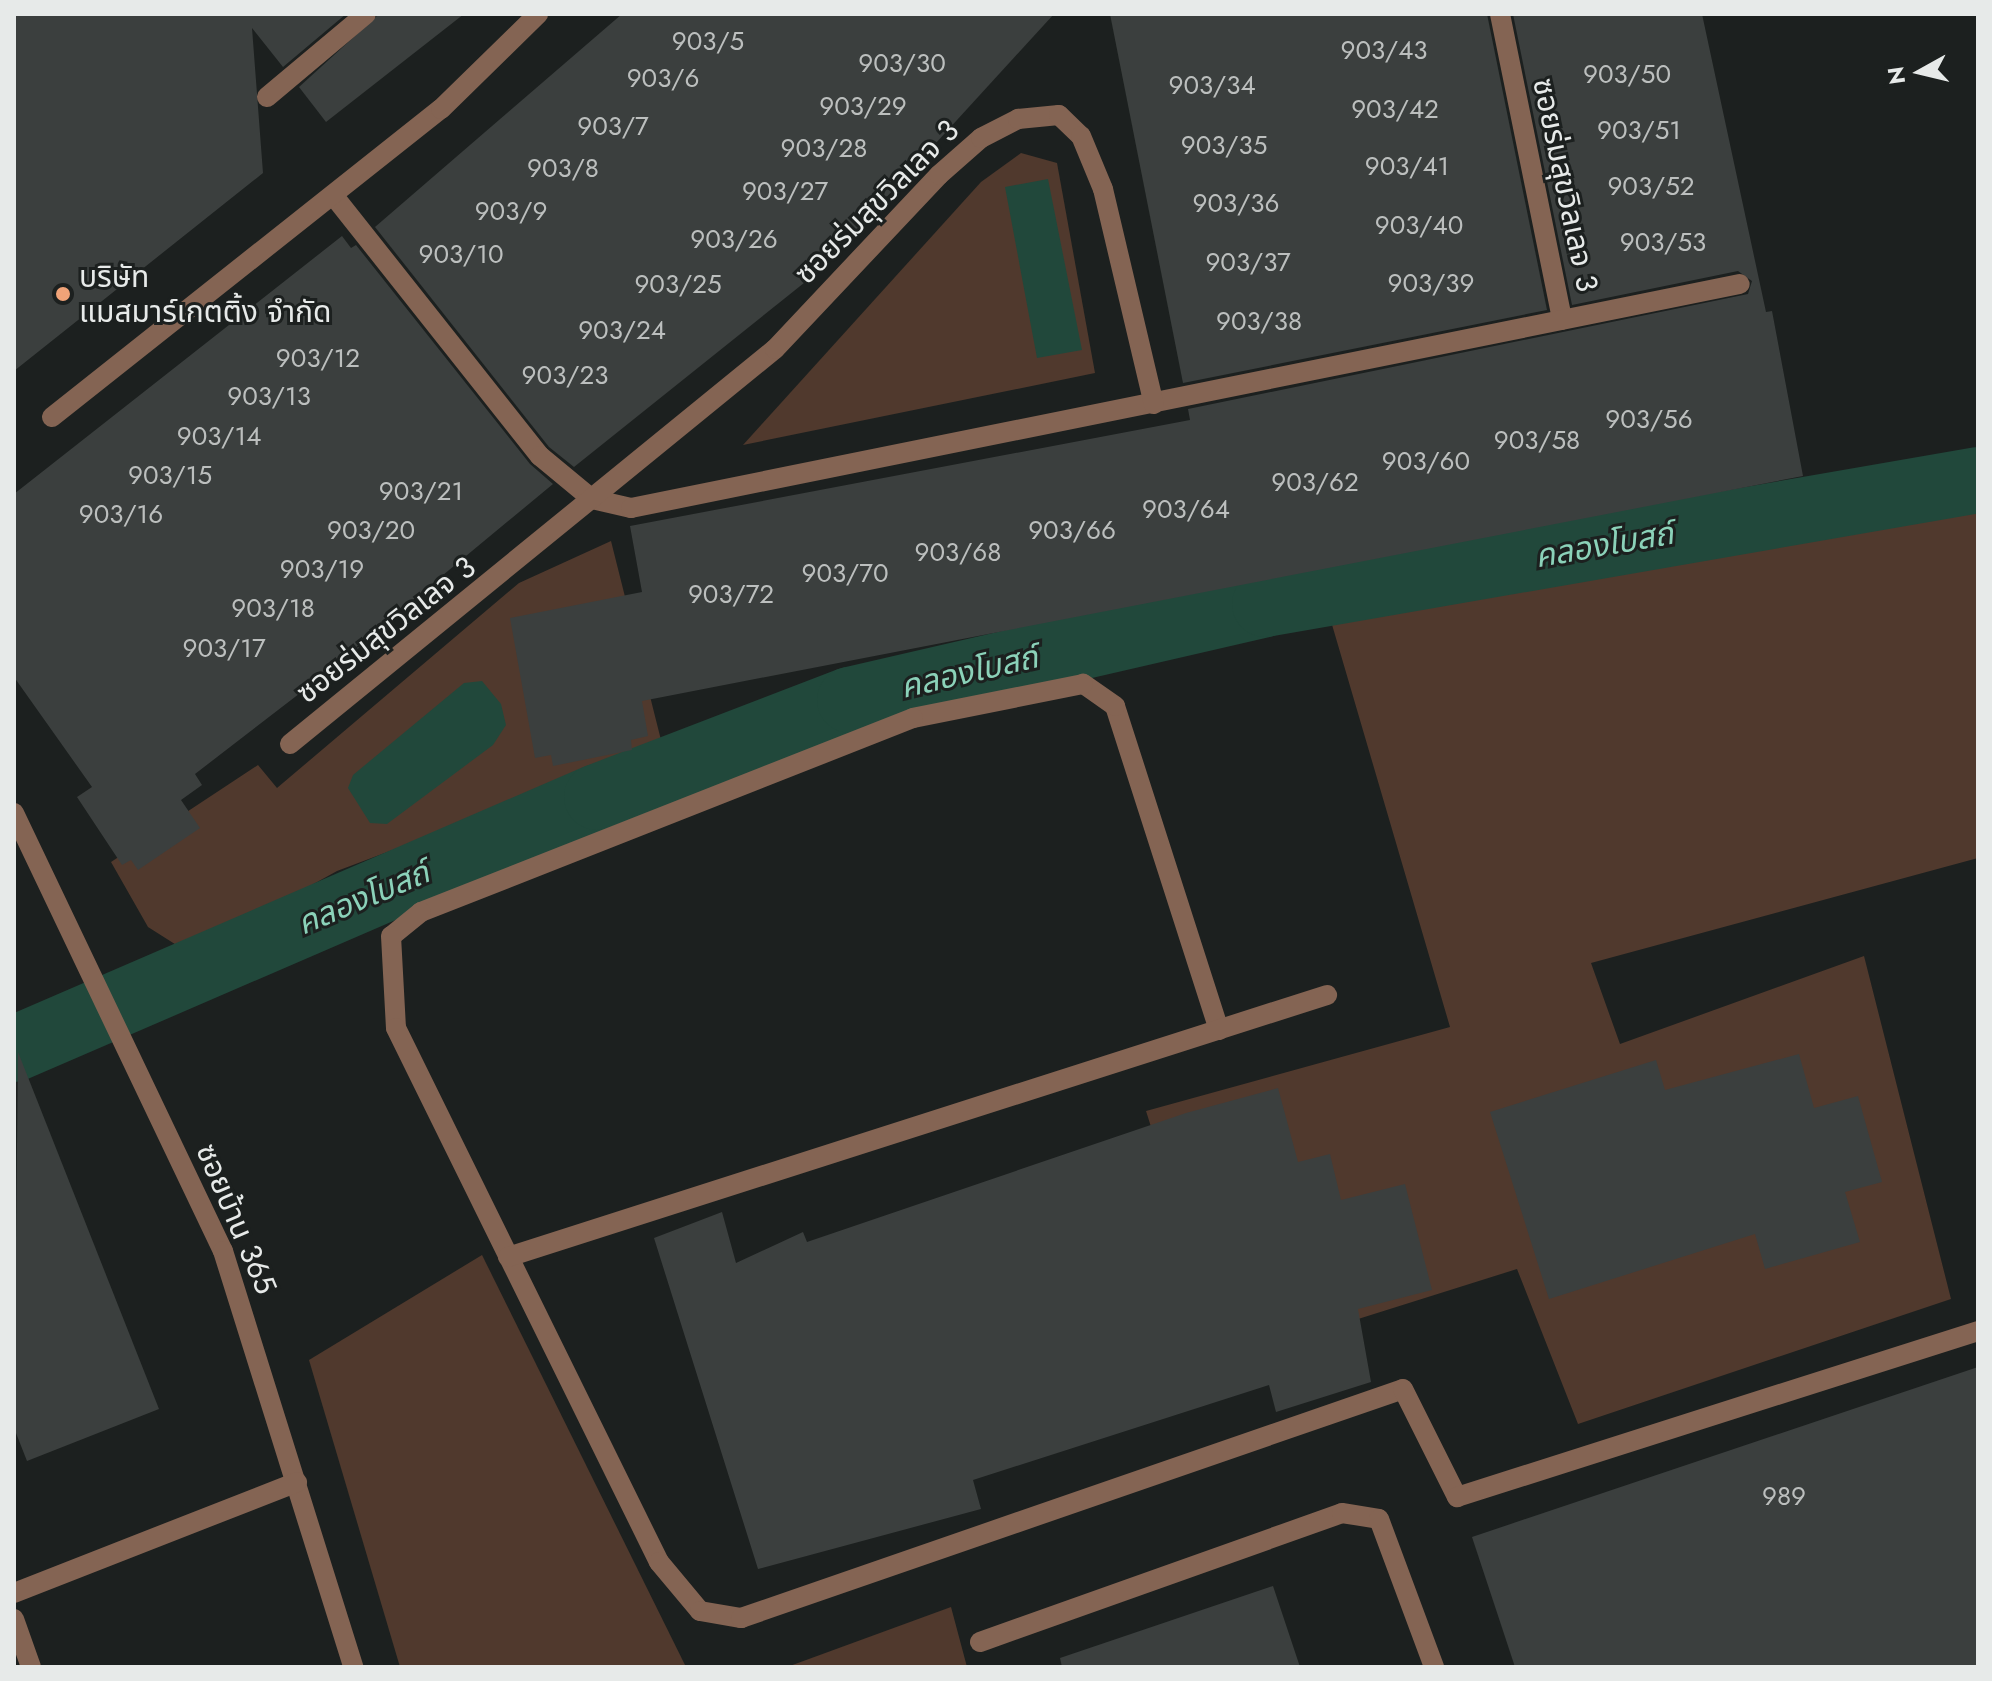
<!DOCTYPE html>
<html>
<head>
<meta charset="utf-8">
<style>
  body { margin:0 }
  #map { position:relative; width:1992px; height:1681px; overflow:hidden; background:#1c201f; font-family:Jost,"Noto Sans Thai",sans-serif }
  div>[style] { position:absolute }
  .green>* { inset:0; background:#50392d }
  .water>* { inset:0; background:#21483b }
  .canal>* { height:66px; margin:-33px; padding:0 33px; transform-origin:33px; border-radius:33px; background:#21483b }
  .building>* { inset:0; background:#3b3f3e }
  .minor>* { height:20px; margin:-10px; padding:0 10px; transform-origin:10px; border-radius:10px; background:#846453 }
  .dots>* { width:22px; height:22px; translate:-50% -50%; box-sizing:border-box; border:4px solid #1c201f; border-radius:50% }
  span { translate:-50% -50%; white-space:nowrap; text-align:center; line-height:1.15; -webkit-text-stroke:6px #1c201f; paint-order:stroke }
  .number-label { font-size:26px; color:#bcbfbe }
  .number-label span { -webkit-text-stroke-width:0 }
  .street-label { font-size:30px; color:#e7eae9 }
  .poi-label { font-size:30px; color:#e7eae9 }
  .left { translate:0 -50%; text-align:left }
  .water-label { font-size:32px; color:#8bd2b9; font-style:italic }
  .frame { position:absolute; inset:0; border:16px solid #e7eae9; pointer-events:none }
  .north { position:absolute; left:1880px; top:32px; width:80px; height:80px; -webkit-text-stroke:6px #1c201f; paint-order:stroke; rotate:262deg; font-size:22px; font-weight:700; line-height:32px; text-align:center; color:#e7eae9 }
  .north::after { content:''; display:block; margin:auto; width:28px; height:36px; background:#e7eae9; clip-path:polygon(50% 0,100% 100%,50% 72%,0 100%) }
</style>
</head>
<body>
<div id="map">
  <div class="green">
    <i style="clip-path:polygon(1021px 153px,1057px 163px,1095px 373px,743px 445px,981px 182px)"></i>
    <i style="clip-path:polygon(1978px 503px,1978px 858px,1591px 963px,1620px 1044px,1864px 956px,1951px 1299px,1578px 1424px,1517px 1269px,1225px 1361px,1146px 1111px,1450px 1027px,1328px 611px)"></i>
    <i style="clip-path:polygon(611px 541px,663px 748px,337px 871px,189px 953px,148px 927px,111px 862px,258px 765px,277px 788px,519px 583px)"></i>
    <i style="clip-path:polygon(482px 1255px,686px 1667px,400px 1667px,309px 1360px)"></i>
    <i style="clip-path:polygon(951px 1607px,967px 1667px,787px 1667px)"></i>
  </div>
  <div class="water">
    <i style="clip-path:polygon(1048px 179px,1082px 350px,1037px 358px,1005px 187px)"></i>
    <i style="clip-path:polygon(482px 681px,501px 704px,506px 725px,493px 745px,387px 824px,370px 823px,348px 788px,353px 775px,464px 683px)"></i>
  </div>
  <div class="canal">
    <i style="left:14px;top:1049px;width:635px;rotate:-23.38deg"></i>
    <i style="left:597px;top:797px;width:271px;rotate:-21deg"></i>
    <i style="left:850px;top:700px;width:426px;rotate:-13deg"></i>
    <i style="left:1265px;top:604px;width:724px;rotate:-9.87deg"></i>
  </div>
  <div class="building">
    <i style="clip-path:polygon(14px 14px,346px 14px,283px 67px,252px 28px,263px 173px,14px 371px)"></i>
    <i style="clip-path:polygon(379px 14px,464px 14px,326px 122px,299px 87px)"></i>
    <i style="clip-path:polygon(622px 14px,1054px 14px,819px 271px,574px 467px,549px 447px,375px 227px)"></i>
    <i style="clip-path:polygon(1110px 14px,1487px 14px,1547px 310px,1183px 383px)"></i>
    <i style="clip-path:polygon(1513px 14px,1702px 14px,1766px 312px,1772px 311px,1803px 476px,642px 701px,648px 736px,631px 740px,632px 750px,553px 766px,551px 755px,535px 758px,510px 618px,642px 592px,630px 526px,1190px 420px,1188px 409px,1748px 294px,1752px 281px,1738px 271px,1572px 305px)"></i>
    <i style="clip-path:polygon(342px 236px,351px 248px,356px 245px,530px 464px,553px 484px,355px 648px,360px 647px,195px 774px,202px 785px,181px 800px,200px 828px,138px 870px,131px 860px,122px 865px,77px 797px,92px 787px,14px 677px,14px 494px)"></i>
    <i style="clip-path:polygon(18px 1052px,159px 1409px,27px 1461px,14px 1428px)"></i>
    <i style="clip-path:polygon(1799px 1054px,1814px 1108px,1858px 1096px,1882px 1182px,1845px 1192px,1860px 1242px,1765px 1269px,1755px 1234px,1549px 1299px,1490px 1112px,1656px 1060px,1665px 1090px)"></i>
    <i style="clip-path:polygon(1278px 1088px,1298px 1162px,1330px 1154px,1341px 1200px,1405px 1184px,1432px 1290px,1358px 1309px,1371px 1382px,1276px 1412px,1269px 1385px,973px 1480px,981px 1509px,758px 1569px,654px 1238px,722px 1212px,736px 1263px,803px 1232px,807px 1242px,1186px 1113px)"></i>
    <i style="clip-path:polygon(1978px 1367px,1978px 1667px,1515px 1667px,1472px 1537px)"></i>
    <i style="clip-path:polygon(1273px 1586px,1300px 1667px,1062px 1667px,1060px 1658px)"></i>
  </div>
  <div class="minor">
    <i style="left:1500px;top:14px;width:312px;rotate:78.5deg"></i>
    <i style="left:267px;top:97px;width:129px;rotate:-40deg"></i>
    <i style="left:333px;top:195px;width:333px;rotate:51.6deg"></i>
    <i style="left:540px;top:456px;width:67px;rotate:39.6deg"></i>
    <i style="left:592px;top:499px;width:40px;rotate:13deg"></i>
    <i style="left:631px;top:508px;width:1131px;rotate:-11.42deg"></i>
    <i style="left:52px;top:417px;width:496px;rotate:-38.4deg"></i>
    <i style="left:441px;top:109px;width:136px;rotate:-44.4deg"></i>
    <i style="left:290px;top:744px;width:625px;rotate:-39.16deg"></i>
    <i style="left:775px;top:349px;width:239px;rotate:-46.7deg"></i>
    <i style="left:939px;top:175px;width:56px;rotate:-41.4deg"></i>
    <i style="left:981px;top:138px;width:42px;rotate:-27.2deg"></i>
    <i style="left:1018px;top:119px;width:41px;rotate:-5.6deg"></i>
    <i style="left:1059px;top:115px;width:30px;rotate:44deg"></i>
    <i style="left:1081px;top:136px;width:57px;rotate:67.5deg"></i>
    <i style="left:1103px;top:189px;width:221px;rotate:76.7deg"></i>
    <i style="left:14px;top:813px;width:485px;rotate:64.5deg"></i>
    <i style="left:223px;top:1251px;width:436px;rotate:72.6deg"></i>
    <i style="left:1219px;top:1030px;width:340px;rotate:-107.8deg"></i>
    <i style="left:1115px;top:706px;width:39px;rotate:-145deg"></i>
    <i style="left:1083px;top:684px;width:173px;rotate:168.7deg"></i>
    <i style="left:913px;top:718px;width:529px;rotate:158.48deg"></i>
    <i style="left:421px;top:912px;width:38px;rotate:141deg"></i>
    <i style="left:391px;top:936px;width:92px;rotate:86.9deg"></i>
    <i style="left:396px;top:1028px;width:595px;rotate:63.78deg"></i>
    <i style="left:659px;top:1562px;width:64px;rotate:50.1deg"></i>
    <i style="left:700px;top:1611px;width:42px;rotate:9.7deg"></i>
    <i style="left:741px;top:1618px;width:700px;rotate:-19.08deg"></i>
    <i style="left:1403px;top:1389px;width:121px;rotate:63.4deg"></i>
    <i style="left:1457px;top:1497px;width:547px;rotate:-17.67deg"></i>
    <i style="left:508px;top:1257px;width:860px;rotate:-17.74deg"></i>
    <i style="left:14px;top:1593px;width:304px;rotate:-21.4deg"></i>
    <i style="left:14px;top:1619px;width:51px;rotate:70.5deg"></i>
    <i style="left:980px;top:1642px;width:384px;rotate:-19.6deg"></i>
    <i style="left:1342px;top:1513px;width:37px;rotate:9deg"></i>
    <i style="left:1379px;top:1519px;width:158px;rotate:69.6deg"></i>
  </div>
  <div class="dots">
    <i style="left:63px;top:294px;background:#f0a378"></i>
  </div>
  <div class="number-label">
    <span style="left:708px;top:42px">903/5</span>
    <span style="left:1384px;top:51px">903/43</span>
    <span style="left:902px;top:64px">903/30</span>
    <span style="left:1627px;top:75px">903/50</span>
    <span style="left:663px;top:79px">903/6</span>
    <span style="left:1212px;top:86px">903/34</span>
    <span style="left:863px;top:107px">903/29</span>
    <span style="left:1395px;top:110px">903/42</span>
    <span style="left:613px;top:127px">903/7</span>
    <span style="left:1639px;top:131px">903/51</span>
    <span style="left:1224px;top:146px">903/35</span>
    <span style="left:824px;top:149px">903/28</span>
    <span style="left:1407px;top:167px">903/41</span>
    <span style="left:563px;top:169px">903/8</span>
    <span style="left:1651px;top:187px">903/52</span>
    <span style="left:785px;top:192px">903/27</span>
    <span style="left:1236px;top:204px">903/36</span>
    <span style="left:511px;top:212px">903/9</span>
    <span style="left:1419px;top:226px">903/40</span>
    <span style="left:734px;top:240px">903/26</span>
    <span style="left:1663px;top:243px">903/53</span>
    <span style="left:461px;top:255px">903/10</span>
    <span style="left:1248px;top:263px">903/37</span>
    <span style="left:1431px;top:284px">903/39</span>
    <span style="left:678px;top:285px">903/25</span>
    <span style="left:1259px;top:322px">903/38</span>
    <span style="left:622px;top:331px">903/24</span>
    <span style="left:318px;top:359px">903/12</span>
    <span style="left:565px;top:376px">903/23</span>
    <span style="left:269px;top:397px">903/13</span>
    <span style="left:1649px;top:420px">903/56</span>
    <span style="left:219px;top:437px">903/14</span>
    <span style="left:1537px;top:441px">903/58</span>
    <span style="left:1426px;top:462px">903/60</span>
    <span style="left:170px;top:476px">903/15</span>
    <span style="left:1315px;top:483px">903/62</span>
    <span style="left:421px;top:492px">903/21</span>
    <span style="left:1186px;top:510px">903/64</span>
    <span style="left:121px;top:515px">903/16</span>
    <span style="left:371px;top:531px">903/20</span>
    <span style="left:1072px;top:531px">903/66</span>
    <span style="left:958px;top:553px">903/68</span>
    <span style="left:322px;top:570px">903/19</span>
    <span style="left:845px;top:574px">903/70</span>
    <span style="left:731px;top:595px">903/72</span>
    <span style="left:273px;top:609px">903/18</span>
    <span style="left:224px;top:649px">903/17</span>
    <span style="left:1784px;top:1497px">989</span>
  </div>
  <div class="street-label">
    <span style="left:1565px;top:185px;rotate:78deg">ซอยร่มสุขวิลเลจ 3</span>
    <span style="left:877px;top:202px;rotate:-45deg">ซอยร่มสุขวิลเลจ 3</span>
    <span style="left:386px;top:630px;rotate:-38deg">ซอยร่มสุขวิลเลจ 3</span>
    <span style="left:236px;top:1219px;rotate:67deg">ซอยบ้าน 365</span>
  </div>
  <div class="poi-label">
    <span class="left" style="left:79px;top:294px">บริษัท<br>แมสมาร์เกตติ้ง จำกัด</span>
  </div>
  <div class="water-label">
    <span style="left:1604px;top:545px;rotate:-10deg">คลองโบสถ์</span>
    <span style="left:969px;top:672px;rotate:-13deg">คลองโบสถ์</span>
    <span style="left:363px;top:898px;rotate:-23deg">คลองโบสถ์</span>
  </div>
  <div class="frame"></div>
  <div class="north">N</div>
</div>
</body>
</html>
